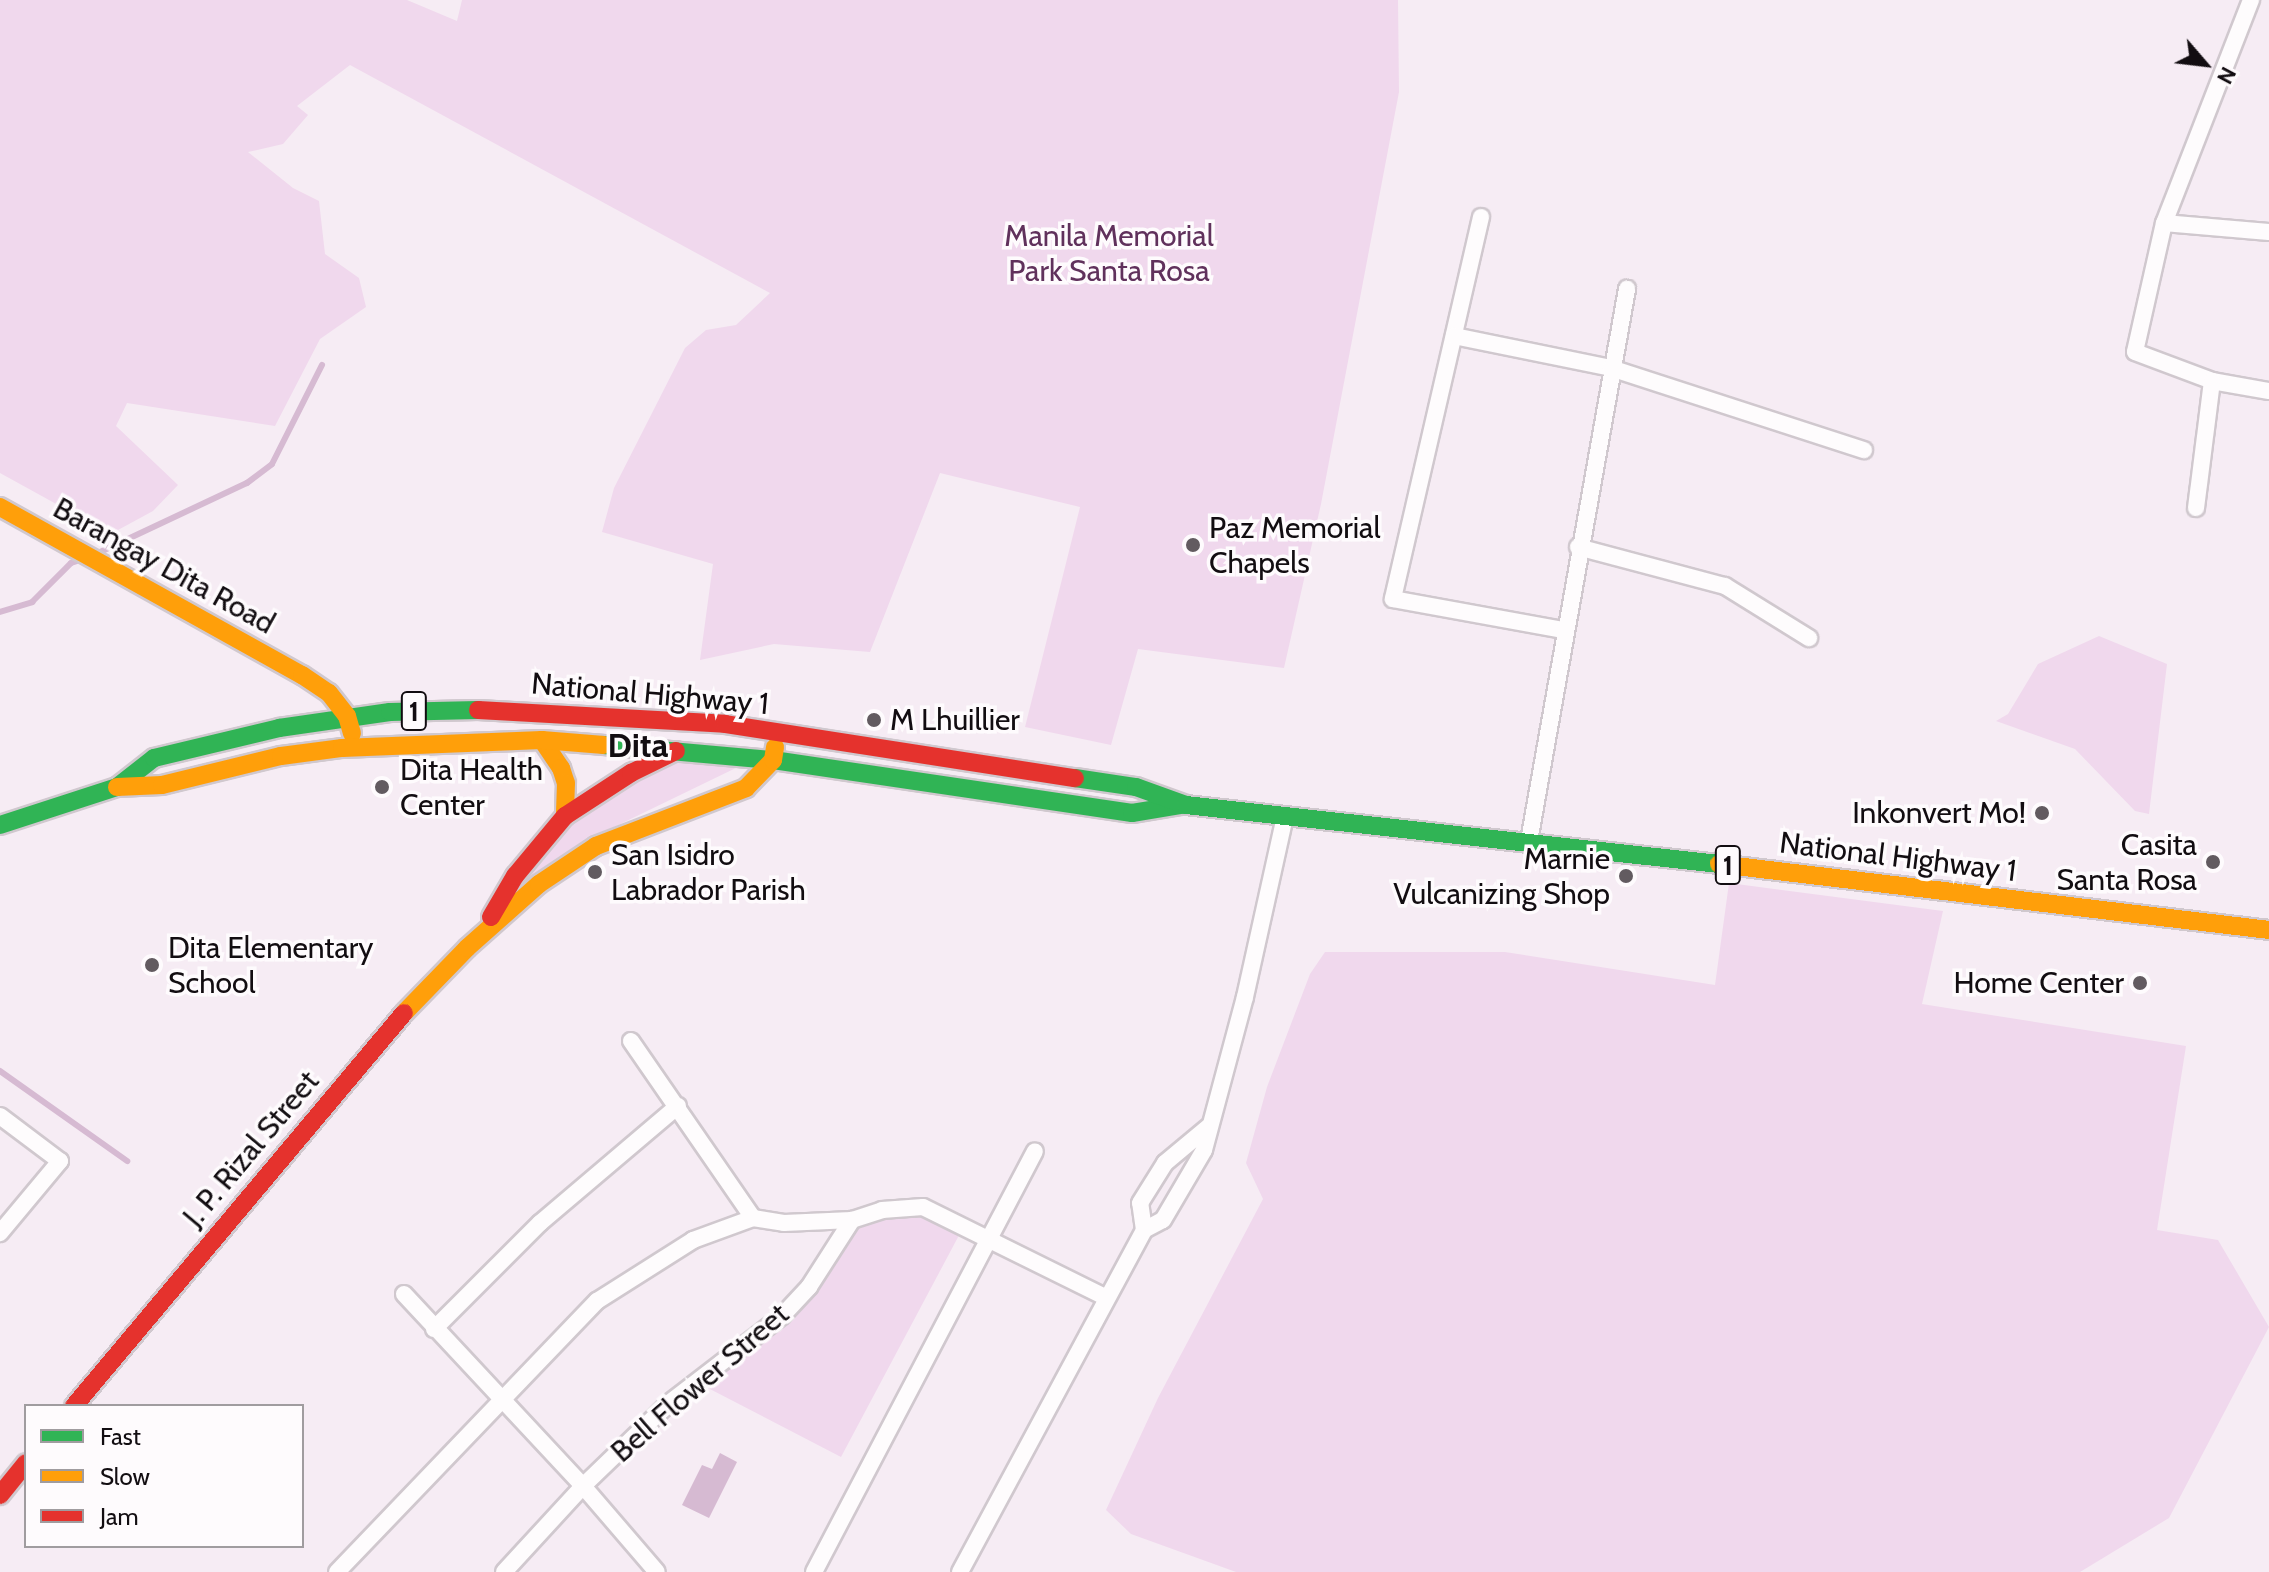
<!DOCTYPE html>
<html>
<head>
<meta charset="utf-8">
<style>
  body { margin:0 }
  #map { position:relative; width:2269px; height:1572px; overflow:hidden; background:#f6ecf4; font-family:Cabin,sans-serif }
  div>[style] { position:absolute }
  .green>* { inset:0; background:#f0d8ed }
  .water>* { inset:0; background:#d6bad2 }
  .stream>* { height:6px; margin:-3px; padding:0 3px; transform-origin:3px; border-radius:3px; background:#d6bad2 }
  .roads { filter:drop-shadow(2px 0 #d0c8ce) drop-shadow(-2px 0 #d0c8ce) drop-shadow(0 2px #d0c8ce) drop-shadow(0 -2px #d0c8ce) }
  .street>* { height:16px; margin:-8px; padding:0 8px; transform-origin:8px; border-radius:8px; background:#fefcfd }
  .fast>* { height:18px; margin:-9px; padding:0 9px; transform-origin:9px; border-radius:9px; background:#30b455 }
  .slow>* { height:18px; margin:-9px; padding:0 9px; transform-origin:9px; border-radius:9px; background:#ff9f0a }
  .jam>* { height:18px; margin:-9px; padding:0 9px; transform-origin:9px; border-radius:9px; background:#e5322d }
  .dots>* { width:22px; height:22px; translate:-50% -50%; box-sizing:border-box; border:4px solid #fefbfd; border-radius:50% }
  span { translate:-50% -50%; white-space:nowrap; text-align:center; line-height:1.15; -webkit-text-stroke:7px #fefbfd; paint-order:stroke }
  .shield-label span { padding:2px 6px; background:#fefbfd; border:2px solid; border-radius:6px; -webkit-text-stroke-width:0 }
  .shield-label { font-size:28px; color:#120d11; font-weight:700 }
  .park-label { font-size:30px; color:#60315c }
  .poi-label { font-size:30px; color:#120d11 }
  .left { translate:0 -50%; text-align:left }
  .right { translate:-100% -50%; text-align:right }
  .street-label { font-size:30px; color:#120d11 }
  .quarter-label { font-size:34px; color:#120d11; font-weight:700 }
  .legend { position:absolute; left:24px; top:1404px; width:280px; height:144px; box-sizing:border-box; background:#fefbfd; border:2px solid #a09c9f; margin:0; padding:10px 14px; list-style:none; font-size:24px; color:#120d11 }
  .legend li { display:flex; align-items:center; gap:16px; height:40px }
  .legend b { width:40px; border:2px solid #a09c9f }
  .north { position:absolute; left:2165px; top:24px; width:80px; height:80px; -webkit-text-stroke:6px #fefbfd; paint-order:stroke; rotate:118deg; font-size:22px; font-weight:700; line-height:32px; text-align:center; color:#120d11 }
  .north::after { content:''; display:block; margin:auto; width:28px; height:36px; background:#120d11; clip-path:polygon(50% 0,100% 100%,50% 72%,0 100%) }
</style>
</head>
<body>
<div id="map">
  <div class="green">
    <i style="clip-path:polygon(0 0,407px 0,457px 21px,462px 0,1398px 0,1399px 92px,1321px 504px,1284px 668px,1138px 649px,1111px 745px,1025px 727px,1080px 507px,940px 473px,870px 652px,774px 644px,700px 660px,713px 564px,602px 532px,614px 488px,685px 348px,706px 330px,736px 325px,770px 293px,350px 65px,297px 106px,308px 115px,283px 144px,248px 152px,293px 188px,319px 201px,325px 254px,359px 278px,366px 307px,320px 339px,275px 426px,127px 403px,116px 426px,178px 485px,153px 511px,118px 530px,98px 527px,0 473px)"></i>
    <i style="clip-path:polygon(2099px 636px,2167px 664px,2149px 814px,2135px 811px,2075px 749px,1996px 721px,2008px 714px,2038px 664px)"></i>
    <i style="clip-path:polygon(665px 762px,740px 766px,608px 830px,499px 906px,556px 832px)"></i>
    <i style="clip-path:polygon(1729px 883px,1943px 911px,1922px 1004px,2186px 1046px,2157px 1230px,2218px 1240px,2269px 1327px,2169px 1518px,2080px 1572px,1236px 1572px,1131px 1534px,1106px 1510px,1158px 1398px,1263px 1199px,1246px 1163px,1267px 1087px,1310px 974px,1325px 952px,1505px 952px,1715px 985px)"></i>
    <i style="clip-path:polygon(889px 1209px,965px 1224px,841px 1457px,706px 1387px,787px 1311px,857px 1223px)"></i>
  </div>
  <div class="water">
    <i style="clip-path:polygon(720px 1453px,737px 1462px,709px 1518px,682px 1505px,702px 1465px,712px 1469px)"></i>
  </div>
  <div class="stream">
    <i style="left:98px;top:553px;width:165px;rotate:-25.2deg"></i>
    <i style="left:247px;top:483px;width:31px;rotate:-37deg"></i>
    <i style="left:272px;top:464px;width:111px;rotate:-63.2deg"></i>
    <i style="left:0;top:612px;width:34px;rotate:-17deg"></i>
    <i style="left:32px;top:602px;width:55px;rotate:-45deg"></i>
    <i style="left:71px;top:563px;width:9px;rotate:-18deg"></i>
    <i style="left:0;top:1071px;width:156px;rotate:35.3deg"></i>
  </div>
  <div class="roads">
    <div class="street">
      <i style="left:2251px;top:0;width:239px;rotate:111.3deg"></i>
      <i style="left:2164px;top:223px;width:132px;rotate:102.7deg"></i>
      <i style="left:2135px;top:352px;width:82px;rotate:20.6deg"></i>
      <i style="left:2212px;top:381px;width:58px;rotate:10deg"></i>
      <i style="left:1481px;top:217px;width:392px;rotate:103deg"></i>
      <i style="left:1393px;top:599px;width:174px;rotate:10.3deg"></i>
      <i style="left:2164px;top:223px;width:105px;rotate:4.9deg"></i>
      <i style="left:1454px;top:336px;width:160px;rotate:11.5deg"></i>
      <i style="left:1611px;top:368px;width:266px;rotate:18deg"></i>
      <i style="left:2196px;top:508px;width:128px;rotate:-82.8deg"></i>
      <i style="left:1578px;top:547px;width:152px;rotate:14.9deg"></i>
      <i style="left:1725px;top:586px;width:99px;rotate:31.8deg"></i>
      <i style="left:1529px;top:841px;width:561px;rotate:-79.93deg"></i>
      <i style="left:631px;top:1041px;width:215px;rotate:55.4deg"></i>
      <i style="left:753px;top:1218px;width:31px;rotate:9deg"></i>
      <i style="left:784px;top:1223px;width:68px;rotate:-2.5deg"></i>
      <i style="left:852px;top:1220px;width:32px;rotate:-18deg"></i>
      <i style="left:882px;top:1210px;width:41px;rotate:-4.2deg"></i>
      <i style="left:923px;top:1207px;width:205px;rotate:26.3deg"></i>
      <i style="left:0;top:1116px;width:75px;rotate:36.9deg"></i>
      <i style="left:60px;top:1161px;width:94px;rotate:129.8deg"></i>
      <i style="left:1144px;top:1230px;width:27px;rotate:-98deg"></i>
      <i style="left:1140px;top:1203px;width:47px;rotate:-58deg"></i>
      <i style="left:1165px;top:1163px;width:56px;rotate:-39.9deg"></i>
      <i style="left:404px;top:1294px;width:262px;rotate:47deg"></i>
      <i style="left:583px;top:1486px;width:113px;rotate:49.3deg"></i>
      <i style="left:434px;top:1329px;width:150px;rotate:-45deg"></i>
      <i style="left:540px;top:1223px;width:181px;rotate:-40.3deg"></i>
      <i style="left:337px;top:1572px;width:376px;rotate:-46.2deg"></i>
      <i style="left:597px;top:1301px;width:114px;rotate:-32.4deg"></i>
      <i style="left:693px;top:1240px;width:64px;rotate:-20.1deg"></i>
      <i style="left:504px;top:1572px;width:117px;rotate:-47.4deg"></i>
      <i style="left:583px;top:1486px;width:120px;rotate:-44deg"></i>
      <i style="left:669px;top:1403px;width:143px;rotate:-37.6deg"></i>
      <i style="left:782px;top:1316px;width:40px;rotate:-47deg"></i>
      <i style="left:809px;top:1287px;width:80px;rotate:-57.3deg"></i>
      <i style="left:814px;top:1572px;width:475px;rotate:-62.3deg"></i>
      <i style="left:960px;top:1572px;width:388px;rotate:-61.7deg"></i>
      <i style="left:1144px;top:1230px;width:21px;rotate:-28deg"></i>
      <i style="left:1163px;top:1220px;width:81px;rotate:-59.6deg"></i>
      <i style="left:1204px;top:1150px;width:158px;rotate:-75deg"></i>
      <i style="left:1245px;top:997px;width:185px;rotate:-77.5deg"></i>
    </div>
    <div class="fast">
      <i style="left:604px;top:745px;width:170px;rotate:5.1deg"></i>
      <i style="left:773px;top:760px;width:363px;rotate:8.4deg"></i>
      <i style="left:1132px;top:813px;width:50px;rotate:-9.3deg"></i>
      <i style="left:1075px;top:778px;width:62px;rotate:8.4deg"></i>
      <i style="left:1136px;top:787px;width:53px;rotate:19.8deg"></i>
      <i style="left:1186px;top:805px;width:536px;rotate:6.32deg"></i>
      <i style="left:0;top:825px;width:123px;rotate:-18deg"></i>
      <i style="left:117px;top:787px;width:47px;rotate:-38.1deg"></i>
      <i style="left:154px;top:758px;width:129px;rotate:-13.5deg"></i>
      <i style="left:279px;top:728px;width:112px;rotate:-8.2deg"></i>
      <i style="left:390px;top:712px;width:88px;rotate:-1.3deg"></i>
    </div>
    <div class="slow">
      <i style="left:0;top:507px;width:346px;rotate:29.1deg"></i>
      <i style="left:302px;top:675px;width:32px;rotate:34deg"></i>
      <i style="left:329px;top:693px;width:29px;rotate:52deg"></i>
      <i style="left:347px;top:716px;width:18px;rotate:74deg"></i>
      <i style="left:542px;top:740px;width:34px;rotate:56deg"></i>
      <i style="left:561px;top:768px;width:16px;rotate:72deg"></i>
      <i style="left:566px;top:783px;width:33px;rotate:92deg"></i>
      <i style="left:117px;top:787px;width:45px;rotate:-2.5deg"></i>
      <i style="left:162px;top:785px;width:122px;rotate:-13.7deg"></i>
      <i style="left:281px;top:756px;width:62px;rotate:-7.5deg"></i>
      <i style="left:342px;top:748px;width:200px;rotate:-2.3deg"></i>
      <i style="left:542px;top:740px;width:62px;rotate:4.6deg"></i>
      <i style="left:1719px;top:864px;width:554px;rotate:6.84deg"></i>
      <i style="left:404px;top:1013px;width:91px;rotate:-45.9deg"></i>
      <i style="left:467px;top:948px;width:96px;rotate:-41.6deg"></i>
      <i style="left:539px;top:884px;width:69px;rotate:-33.7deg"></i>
      <i style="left:596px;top:846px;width:161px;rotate:-21.1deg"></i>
      <i style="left:746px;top:788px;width:39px;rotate:-46deg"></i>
      <i style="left:773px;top:760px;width:13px;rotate:-81deg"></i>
    </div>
    <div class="jam">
      <i style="left:478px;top:710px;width:247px;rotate:3.2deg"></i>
      <i style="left:725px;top:724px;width:354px;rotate:8.8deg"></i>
      <i style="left:491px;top:917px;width:48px;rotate:-59.7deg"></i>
      <i style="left:515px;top:876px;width:78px;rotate:-50.2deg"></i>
      <i style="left:565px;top:816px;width:79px;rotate:-33.1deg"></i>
      <i style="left:631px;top:773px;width:50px;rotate:-26.1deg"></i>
      <i style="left:74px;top:1406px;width:513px;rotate:-49.98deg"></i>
      <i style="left:0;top:1495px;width:41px;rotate:-50.9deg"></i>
    </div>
  </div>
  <div class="dots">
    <i style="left:1193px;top:545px;background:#625b60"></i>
    <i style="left:874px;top:720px;background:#625b60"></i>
    <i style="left:382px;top:787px;background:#625b60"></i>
    <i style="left:2042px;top:813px;background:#625b60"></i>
    <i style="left:2213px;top:862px;background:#625b60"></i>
    <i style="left:595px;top:872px;background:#625b60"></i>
    <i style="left:1626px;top:876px;background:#625b60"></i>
    <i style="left:152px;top:965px;background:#625b60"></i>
    <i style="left:2140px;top:983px;background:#625b60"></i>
  </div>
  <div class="shield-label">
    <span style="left:414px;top:711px">1</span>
    <span style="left:1728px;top:865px">1</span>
  </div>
  <div class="park-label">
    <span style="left:1109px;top:253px">Manila Memorial<br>Park Santa Rosa</span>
  </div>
  <div class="poi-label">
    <span class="left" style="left:1209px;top:545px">Paz Memorial<br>Chapels</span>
    <span class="left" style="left:890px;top:720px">M Lhuillier</span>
    <span class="left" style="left:400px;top:787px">Dita Health<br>Center</span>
    <span class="right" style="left:2026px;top:813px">Inkonvert Mo!</span>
    <span class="right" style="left:2197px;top:862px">Casita<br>Santa Rosa</span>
    <span class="left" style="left:611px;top:872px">San Isidro<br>Labrador Parish</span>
    <span class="right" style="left:1610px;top:876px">Marnie<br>Vulcanizing Shop</span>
    <span class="left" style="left:168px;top:965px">Dita Elementary<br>School</span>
    <span class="right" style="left:2124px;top:983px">Home Center</span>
  </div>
  <div class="street-label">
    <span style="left:164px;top:566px;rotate:29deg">Barangay Dita Road</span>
    <span style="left:650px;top:694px;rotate:5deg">National Highway 1</span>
    <span style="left:1898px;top:857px;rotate:7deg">National Highway 1</span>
    <span style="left:251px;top:1149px;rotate:-50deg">J. P. Rizal Street</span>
    <span style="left:700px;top:1383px;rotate:-41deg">Bell Flower Street</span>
  </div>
  <div class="quarter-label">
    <span style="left:638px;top:746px">Dita</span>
  </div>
  <ul class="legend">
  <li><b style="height:10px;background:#30b455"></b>Fast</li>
  <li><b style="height:10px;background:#ff9f0a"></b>Slow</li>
  <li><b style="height:10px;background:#e5322d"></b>Jam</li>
  </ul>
  <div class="north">N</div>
</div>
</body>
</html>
